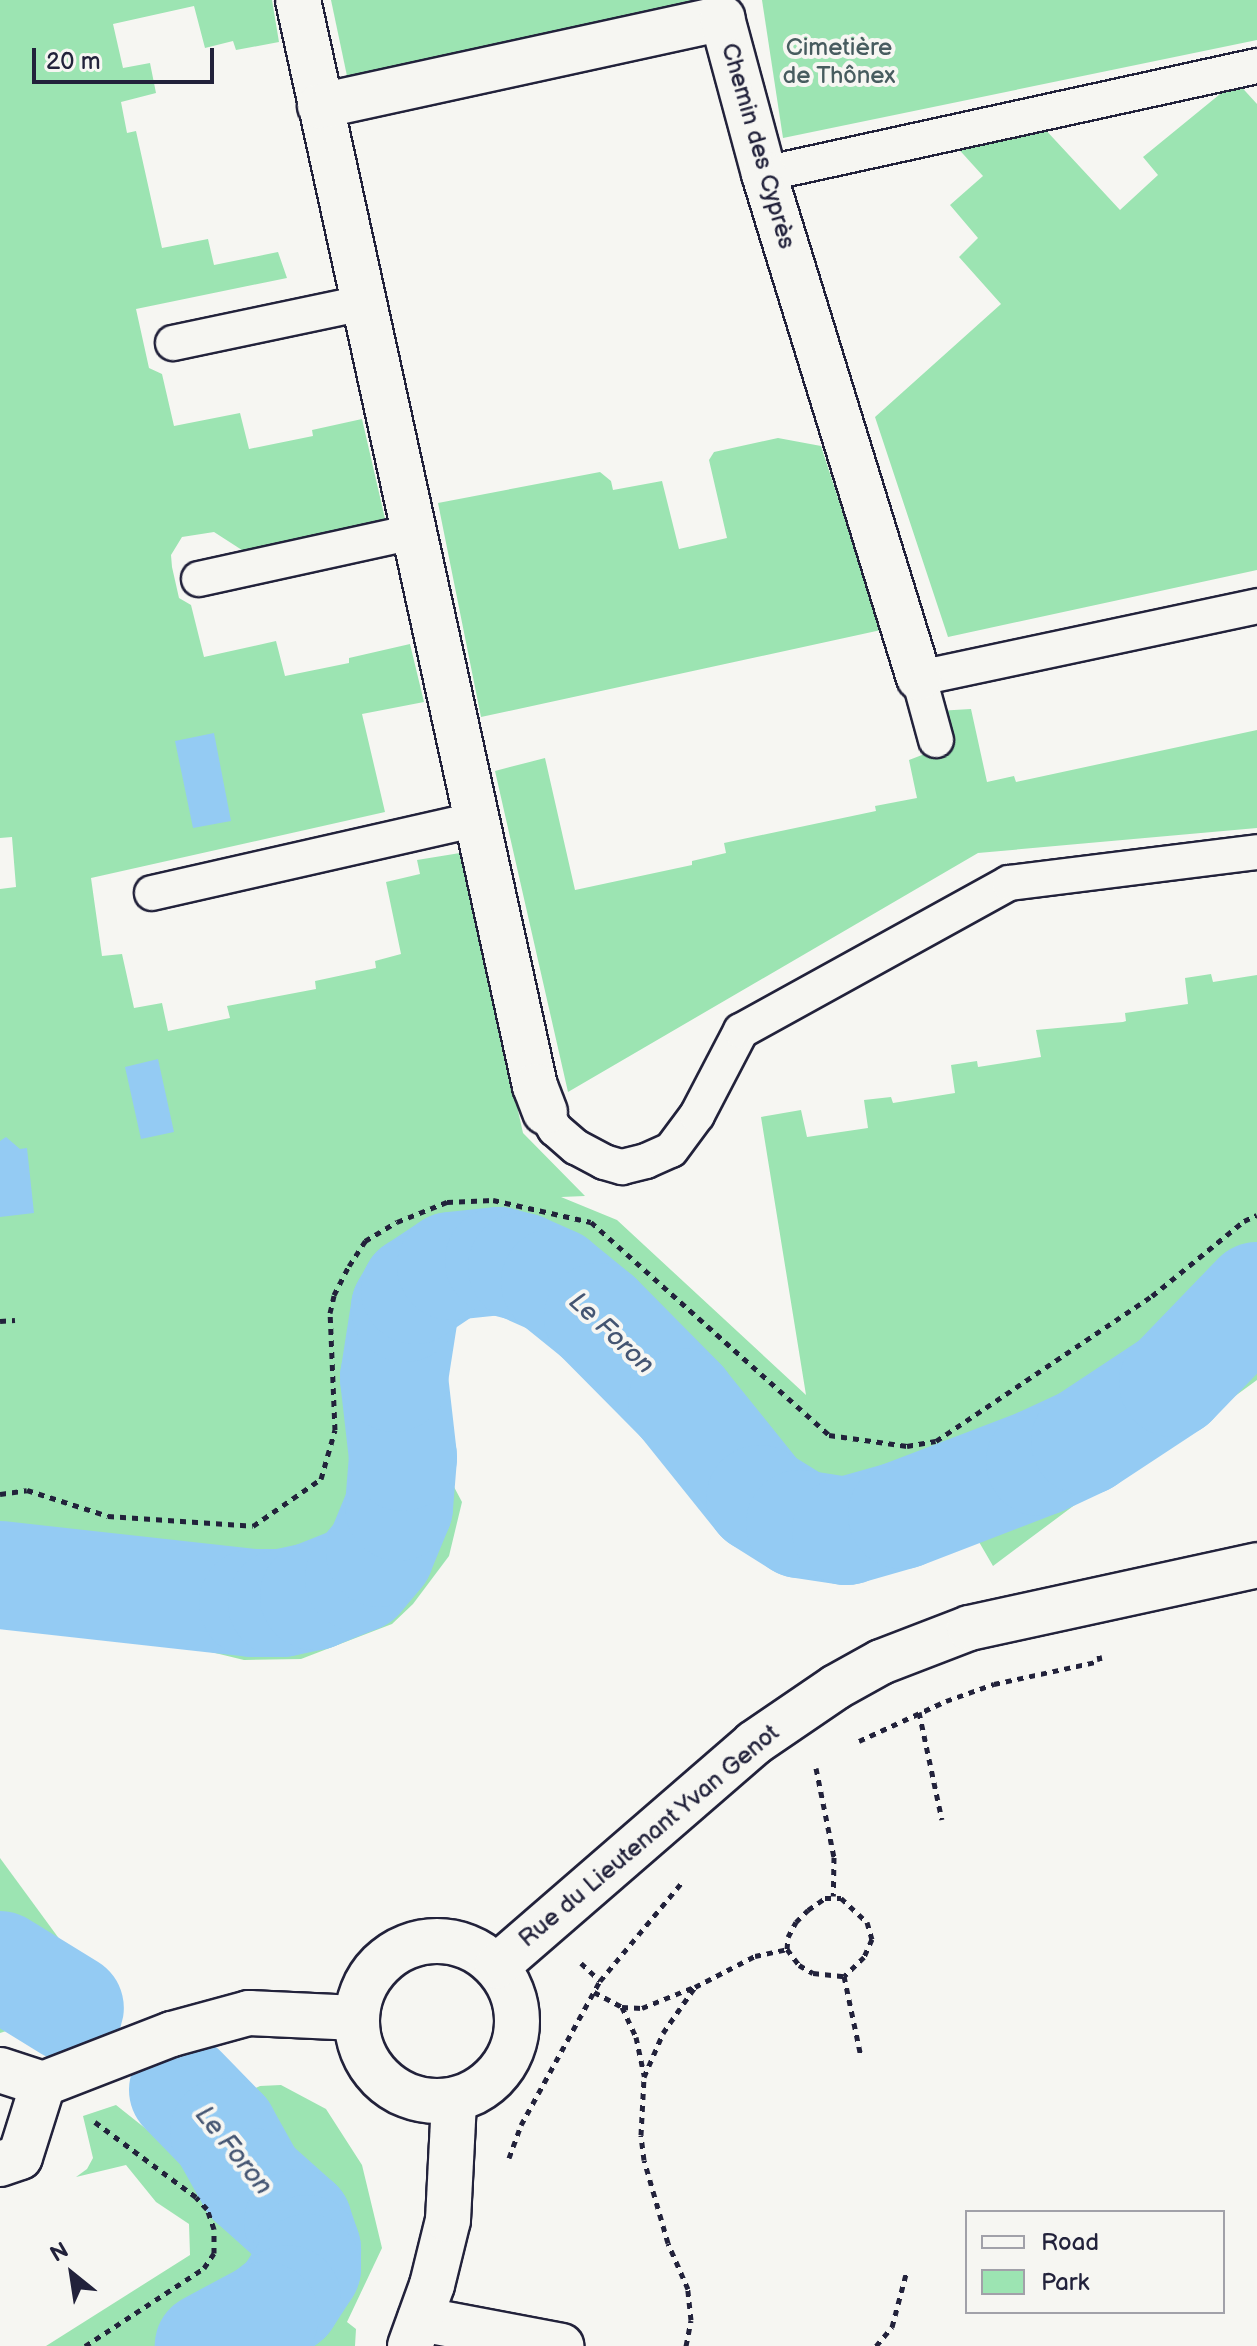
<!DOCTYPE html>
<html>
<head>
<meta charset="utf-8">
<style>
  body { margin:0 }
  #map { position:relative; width:1257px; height:2346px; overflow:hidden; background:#f6f6f2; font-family:"Balsamiq Sans",sans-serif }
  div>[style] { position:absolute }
  .green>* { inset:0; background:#9ce4b2 }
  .water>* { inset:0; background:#94cbf3 }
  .river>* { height:108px; margin:-54px; padding:0 54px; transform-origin:54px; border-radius:54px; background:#94cbf3 }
  .path>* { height:5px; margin-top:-2.5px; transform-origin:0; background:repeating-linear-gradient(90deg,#22223b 0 6px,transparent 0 12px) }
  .roads { filter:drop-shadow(2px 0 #22223b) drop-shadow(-2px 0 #22223b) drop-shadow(0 2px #22223b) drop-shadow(0 -2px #22223b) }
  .service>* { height:34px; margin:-17px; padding:0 17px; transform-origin:17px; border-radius:17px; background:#f6f6f2 }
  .minor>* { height:44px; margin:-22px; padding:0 22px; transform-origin:22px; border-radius:22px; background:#f6f6f2 }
  .tertiary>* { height:44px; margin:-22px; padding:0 22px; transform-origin:22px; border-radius:22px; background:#f6f6f2 }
  .tertiary>.ring { margin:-22px; padding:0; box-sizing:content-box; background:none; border:44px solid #f6f6f2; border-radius:50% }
  span { translate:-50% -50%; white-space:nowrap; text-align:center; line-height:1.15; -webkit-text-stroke:8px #f6f6f2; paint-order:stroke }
  .park-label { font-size:24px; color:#475c5f }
  .street-label { font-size:24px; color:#22223b }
  .water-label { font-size:26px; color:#445572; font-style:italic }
  .legend { position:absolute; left:965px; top:2210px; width:260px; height:104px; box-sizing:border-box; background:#f6f6f2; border:2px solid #a1a1a9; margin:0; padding:10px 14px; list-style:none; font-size:24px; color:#22223b }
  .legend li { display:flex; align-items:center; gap:16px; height:40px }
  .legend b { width:40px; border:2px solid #a1a1a9 }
  .north { position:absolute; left:32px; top:2234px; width:80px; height:80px; -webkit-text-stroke:6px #f6f6f2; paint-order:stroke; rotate:330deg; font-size:22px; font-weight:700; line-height:32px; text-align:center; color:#22223b }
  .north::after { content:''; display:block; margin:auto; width:28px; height:36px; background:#22223b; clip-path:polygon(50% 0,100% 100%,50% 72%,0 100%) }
  .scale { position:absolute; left:32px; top:48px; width:182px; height:36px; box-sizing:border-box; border:4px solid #22223b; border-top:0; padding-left:10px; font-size:24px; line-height:28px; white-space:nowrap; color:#22223b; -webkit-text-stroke:6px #f6f6f2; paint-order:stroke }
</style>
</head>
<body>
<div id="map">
  <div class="green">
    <i style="clip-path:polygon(0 0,272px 0,279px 42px,236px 50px,233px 41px,205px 48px,194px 6px,113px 24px,123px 68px,150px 63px,156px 93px,121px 102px,127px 133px,136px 131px,162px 248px,208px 239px,214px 265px,278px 252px,287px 278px,136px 309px,149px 368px,162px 374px,174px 426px,240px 413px,249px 449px,313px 436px,312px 430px,362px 419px,386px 523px,245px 552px,214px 532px,182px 537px,171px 555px,172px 567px,179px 598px,191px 605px,204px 657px,276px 641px,285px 676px,349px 663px,349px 658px,410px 644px,424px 702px,362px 714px,385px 812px,91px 878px,102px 956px,122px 954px,134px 1008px,162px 1003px,168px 1031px,230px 1018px,227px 1006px,316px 989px,315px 981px,376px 968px,375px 961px,401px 954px,386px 882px,420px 874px,417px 860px,460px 853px,523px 1133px,585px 1196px,561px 1197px,617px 1220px,806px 1395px,761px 1117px,801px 1110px,807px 1137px,868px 1128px,864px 1100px,891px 1097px,893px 1103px,955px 1093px,951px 1065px,977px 1061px,978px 1067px,1041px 1057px,1036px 1030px,1123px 1022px,1126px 1021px,1125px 1013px,1188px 1004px,1185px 978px,1211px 974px,1213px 982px,1257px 975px,1257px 1380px,1153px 1456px,1080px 1501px,993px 1566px,975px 1535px,909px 1563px,878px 1570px,774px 1546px,665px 1462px,536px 1312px,449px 1311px,444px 1468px,462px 1502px,449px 1556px,413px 1604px,392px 1624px,301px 1659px,244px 1660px,79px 1620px,0 1615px,0 889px,16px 887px,12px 837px,0 838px)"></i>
    <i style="clip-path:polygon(331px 0,704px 0,347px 76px)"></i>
    <i style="clip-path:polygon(762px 0,1257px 0,1257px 40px,783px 138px)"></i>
    <i style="clip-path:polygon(1236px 81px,1257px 104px,1257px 570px,948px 637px,875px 417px,1001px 304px,959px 257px,978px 238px,950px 205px,983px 176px,954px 144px,1042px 126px,1120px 210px,1158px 175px,1143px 157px)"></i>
    <i style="clip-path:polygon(778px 438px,821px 446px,881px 630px,481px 717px,438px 503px,600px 472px,611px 481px,613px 490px,662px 481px,679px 549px,727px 538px,709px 460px,714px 452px)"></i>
    <i style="clip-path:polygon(971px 709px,987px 782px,1014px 776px,1016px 782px,1257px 730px,1257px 828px,978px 853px,568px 1092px,495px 771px,545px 758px,575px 890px,692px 865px,692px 861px,726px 853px,724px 843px,876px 811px,875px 806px,917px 798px,909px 760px,948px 745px,937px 711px)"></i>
    <i style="clip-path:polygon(0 1858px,104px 2000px,0 2033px)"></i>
    <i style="clip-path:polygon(260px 2086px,281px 2085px,326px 2109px,362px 2165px,382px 2248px,347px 2322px,356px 2329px,355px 2346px,249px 2346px,289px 2326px,319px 2298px,333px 2270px,339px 2245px,329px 2219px,235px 2097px)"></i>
    <i style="clip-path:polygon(116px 2105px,257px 2217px,266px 2243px,263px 2269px,256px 2288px,231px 2308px,159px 2346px,46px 2346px,190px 2255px,189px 2224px,156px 2202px,126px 2165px,76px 2177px,87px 2169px,93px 2158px,83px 2116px)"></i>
  </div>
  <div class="water">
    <i style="clip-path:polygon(214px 733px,231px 821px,193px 828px,175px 741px)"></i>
    <i style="clip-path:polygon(158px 1059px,174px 1132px,141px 1139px,125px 1067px)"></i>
    <i style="clip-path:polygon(6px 1137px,20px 1149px,27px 1148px,34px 1213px,0 1217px,0 1141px)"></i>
  </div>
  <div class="river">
    <i style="left:0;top:1575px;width:255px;rotate:6.3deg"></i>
    <i style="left:253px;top:1603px;width:29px"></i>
    <i style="left:282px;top:1603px;width:33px;rotate:-12deg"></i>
    <i style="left:314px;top:1596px;width:48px;rotate:-21.8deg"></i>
    <i style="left:359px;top:1578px;width:33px;rotate:-50deg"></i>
    <i style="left:380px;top:1553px;width:50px;rotate:-67.6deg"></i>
    <i style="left:399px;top:1507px;width:50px;rotate:-85.4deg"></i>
    <i style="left:403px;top:1457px;width:80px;rotate:-96.5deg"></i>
    <i style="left:394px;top:1378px;width:71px;rotate:-81.1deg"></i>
    <i style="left:405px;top:1308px;width:21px;rotate:-61deg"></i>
    <i style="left:415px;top:1290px;width:43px;rotate:-33.7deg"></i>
    <i style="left:451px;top:1266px;width:48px;rotate:-5.9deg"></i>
    <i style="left:499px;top:1261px;width:24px;rotate:15deg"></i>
    <i style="left:522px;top:1267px;width:36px;rotate:24deg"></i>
    <i style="left:555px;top:1282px;width:55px;rotate:39.1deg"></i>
    <i style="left:598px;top:1317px;width:120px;rotate:45.3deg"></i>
    <i style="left:682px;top:1402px;width:124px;rotate:51.2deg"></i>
    <i style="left:760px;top:1499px;width:47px;rotate:32deg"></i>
    <i style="left:800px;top:1524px;width:47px;rotate:8.7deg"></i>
    <i style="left:846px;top:1531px;width:58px;rotate:-15.9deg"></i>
    <i style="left:902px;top:1515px;width:148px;rotate:-21deg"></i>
    <i style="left:1040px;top:1462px;width:50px;rotate:-25deg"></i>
    <i style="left:1085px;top:1441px;width:105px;rotate:-33.4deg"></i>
    <i style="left:1173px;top:1383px;width:121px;rotate:-46deg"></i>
    <i style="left:0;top:1965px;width:82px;rotate:31.6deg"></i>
    <i style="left:183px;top:2090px;width:59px;rotate:45.7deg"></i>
    <i style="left:224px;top:2132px;width:57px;rotate:60.8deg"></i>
    <i style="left:252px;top:2182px;width:62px;rotate:41.7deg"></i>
    <i style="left:298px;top:2223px;width:28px;rotate:71deg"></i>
    <i style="left:307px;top:2249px;width:19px;rotate:90deg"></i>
    <i style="left:307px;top:2268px;width:37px;rotate:123deg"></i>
    <i style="left:287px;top:2299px;width:28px;rotate:142deg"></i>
    <i style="left:265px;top:2316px;width:64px;rotate:151.8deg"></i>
  </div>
  <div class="path">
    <i style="left:0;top:1321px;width:15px;rotate:-4deg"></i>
    <i style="left:0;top:1494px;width:27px;rotate:-8deg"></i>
    <i style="left:27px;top:1490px;width:85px;rotate:17.8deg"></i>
    <i style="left:108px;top:1516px;width:145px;rotate:3.9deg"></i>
    <i style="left:253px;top:1526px;width:83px;rotate:-34.7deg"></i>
    <i style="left:321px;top:1479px;width:51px;rotate:-74.1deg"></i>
    <i style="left:335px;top:1430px;width:117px;rotate:-92.4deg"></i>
    <i style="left:330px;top:1313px;width:18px;rotate:-77deg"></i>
    <i style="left:334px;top:1295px;width:33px;rotate:-63deg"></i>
    <i style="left:349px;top:1266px;width:30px;rotate:-57deg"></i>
    <i style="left:365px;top:1241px;width:37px;rotate:-31deg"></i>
    <i style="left:397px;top:1222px;width:54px;rotate:-21.8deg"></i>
    <i style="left:447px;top:1202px;width:46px;rotate:-2.5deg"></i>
    <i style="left:493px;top:1200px;width:100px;rotate:12.7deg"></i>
    <i style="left:591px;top:1222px;width:319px;rotate:41.8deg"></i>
    <i style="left:829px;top:1435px;width:79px;rotate:8deg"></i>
    <i style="left:907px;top:1446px;width:29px;rotate:-10deg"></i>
    <i style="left:936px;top:1441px;width:260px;rotate:-33.9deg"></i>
    <i style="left:1152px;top:1296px;width:119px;rotate:-39.2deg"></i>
    <i style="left:1244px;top:1221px;width:14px;rotate:-25deg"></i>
    <i style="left:919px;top:1712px;width:110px;rotate:78deg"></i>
    <i style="left:859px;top:1741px;width:96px;rotate:-24.7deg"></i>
    <i style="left:946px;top:1701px;width:51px;rotate:-19.5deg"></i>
    <i style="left:994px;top:1684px;width:108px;rotate:-12.2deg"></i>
    <i style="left:1100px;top:1661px;width:6px;rotate:-99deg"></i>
    <i style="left:816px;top:1768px;width:91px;rotate:78.6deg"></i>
    <i style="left:834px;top:1857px;width:39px;rotate:91deg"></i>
    <i style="left:787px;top:1949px;width:12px;rotate:-85deg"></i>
    <i style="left:788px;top:1937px;width:17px;rotate:-62deg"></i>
    <i style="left:796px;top:1922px;width:17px;rotate:-45deg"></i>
    <i style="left:808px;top:1910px;width:21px;rotate:-35deg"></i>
    <i style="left:825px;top:1898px;width:16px"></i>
    <i style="left:841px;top:1898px;width:35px;rotate:43deg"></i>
    <i style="left:867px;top:1922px;width:18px;rotate:74deg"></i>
    <i style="left:872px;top:1939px;width:20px;rotate:114deg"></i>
    <i style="left:864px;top:1957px;width:28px;rotate:136deg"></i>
    <i style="left:581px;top:1963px;width:26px;rotate:43deg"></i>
    <i style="left:594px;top:1992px;width:32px;rotate:28deg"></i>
    <i style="left:622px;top:2007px;width:33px;rotate:65deg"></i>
    <i style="left:636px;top:2037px;width:40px;rotate:78deg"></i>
    <i style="left:622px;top:2007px;width:20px;rotate:3deg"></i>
    <i style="left:642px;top:2008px;width:56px;rotate:-22deg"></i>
    <i style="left:509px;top:2158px;width:35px;rotate:-70deg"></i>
    <i style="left:521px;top:2125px;width:164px;rotate:-61.3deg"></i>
    <i style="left:600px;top:1981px;width:130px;rotate:-50.3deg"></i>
    <i style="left:85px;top:2346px;width:142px;rotate:-33.2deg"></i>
    <i style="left:204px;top:2268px;width:18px;rotate:-56deg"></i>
    <i style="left:214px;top:2253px;width:24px;rotate:-90deg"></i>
    <i style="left:214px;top:2229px;width:21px;rotate:-109deg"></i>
    <i style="left:207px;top:2209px;width:16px;rotate:-133deg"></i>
    <i style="left:196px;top:2197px;width:126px;rotate:-143.4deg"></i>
    <i style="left:686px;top:2346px;width:26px;rotate:-79deg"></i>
    <i style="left:691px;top:2320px;width:31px;rotate:-96deg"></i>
    <i style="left:688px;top:2289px;width:50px;rotate:-113.5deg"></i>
    <i style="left:668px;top:2243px;width:86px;rotate:-106.1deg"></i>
    <i style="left:644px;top:2160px;width:25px;rotate:-97deg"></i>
    <i style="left:641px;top:2135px;width:58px;rotate:-87deg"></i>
    <i style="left:644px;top:2077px;width:48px;rotate:-66.6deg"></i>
    <i style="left:663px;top:2033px;width:56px;rotate:-55.2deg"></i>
    <i style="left:695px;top:1987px;width:68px;rotate:-27.3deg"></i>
    <i style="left:755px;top:1956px;width:33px;rotate:-12deg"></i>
    <i style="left:787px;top:1949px;width:20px;rotate:53deg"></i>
    <i style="left:799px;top:1965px;width:16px;rotate:30deg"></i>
    <i style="left:813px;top:1973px;width:31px;rotate:6deg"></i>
    <i style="left:844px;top:1976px;width:83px;rotate:78.1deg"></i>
    <i style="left:876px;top:2346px;width:25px;rotate:-50deg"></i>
    <i style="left:892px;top:2327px;width:55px;rotate:-75.2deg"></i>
  </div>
  <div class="roads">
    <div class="service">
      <i style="left:764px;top:174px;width:505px;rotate:-12.36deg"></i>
      <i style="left:173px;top:343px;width:194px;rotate:-11.9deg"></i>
      <i style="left:199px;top:579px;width:219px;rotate:-12.4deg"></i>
      <i style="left:936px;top:740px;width:64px;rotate:-105.3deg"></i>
      <i style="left:919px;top:678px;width:346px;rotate:-12deg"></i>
      <i style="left:152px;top:893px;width:333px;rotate:-12.8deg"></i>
      <i style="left:545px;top:1112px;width:20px;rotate:60deg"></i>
      <i style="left:555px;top:1129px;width:28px;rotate:41deg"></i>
      <i style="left:576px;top:1147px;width:32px;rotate:28deg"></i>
      <i style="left:604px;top:1162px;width:19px;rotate:16deg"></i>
      <i style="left:622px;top:1167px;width:25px;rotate:-14deg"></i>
      <i style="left:646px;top:1161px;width:27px;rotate:-24deg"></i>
      <i style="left:671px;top:1150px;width:44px;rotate:-53.4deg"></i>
      <i style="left:697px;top:1115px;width:95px;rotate:-62.4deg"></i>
      <i style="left:741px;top:1031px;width:306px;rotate:-28.9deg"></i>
      <i style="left:1009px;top:883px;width:250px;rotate:-7.1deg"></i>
    </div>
    <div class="minor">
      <i style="left:298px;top:0;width:1112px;rotate:77.69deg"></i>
      <i style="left:535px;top:1086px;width:28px;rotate:69deg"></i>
      <i style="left:320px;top:106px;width:412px;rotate:-12.3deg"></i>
      <i style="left:722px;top:18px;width:162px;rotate:74.9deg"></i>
      <i style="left:764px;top:174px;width:527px;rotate:72.91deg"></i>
      <i style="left:420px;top:2319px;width:144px;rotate:10.8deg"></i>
      <i style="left:410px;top:2346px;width:65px;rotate:-70.2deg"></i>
      <i style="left:432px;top:2285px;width:67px;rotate:-76.2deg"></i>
      <i style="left:448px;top:2220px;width:120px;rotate:-87.1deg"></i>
    </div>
    <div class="tertiary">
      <i class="ring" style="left:357px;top:1941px;width:116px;height:116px"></i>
      <i style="left:497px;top:1966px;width:340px;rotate:-40.9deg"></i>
      <i style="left:754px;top:1743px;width:99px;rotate:-34.3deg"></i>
      <i style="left:836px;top:1687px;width:51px;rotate:-29.1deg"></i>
      <i style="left:881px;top:1662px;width:94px;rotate:-21.1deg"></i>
      <i style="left:969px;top:1628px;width:295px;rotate:-12.3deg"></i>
      <i style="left:0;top:2070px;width:45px;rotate:18deg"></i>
      <i style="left:43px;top:2084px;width:138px;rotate:-21.2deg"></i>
      <i style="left:172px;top:2034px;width:80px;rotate:-15.3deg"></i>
      <i style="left:249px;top:2013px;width:108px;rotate:2.7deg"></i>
      <i style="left:0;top:2164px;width:21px;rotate:-19deg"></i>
      <i style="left:20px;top:2157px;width:77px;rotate:-72.5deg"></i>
    </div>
  </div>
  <div class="park-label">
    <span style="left:839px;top:62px">Cimetière<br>de Thônex</span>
  </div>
  <div class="street-label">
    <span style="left:758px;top:146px;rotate:74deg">Chemin des Cyprès</span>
    <span style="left:649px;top:1836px;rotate:-40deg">Rue du Lieutenant Yvan Genot</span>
  </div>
  <div class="water-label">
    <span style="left:611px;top:1334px;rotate:43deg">Le Foron</span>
    <span style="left:233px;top:2151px;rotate:51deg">Le Foron</span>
  </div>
  <ul class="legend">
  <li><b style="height:10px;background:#f6f6f2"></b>Road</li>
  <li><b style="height:22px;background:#9ce4b2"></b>Park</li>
  </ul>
  <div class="north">N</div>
  <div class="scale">20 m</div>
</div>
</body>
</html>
